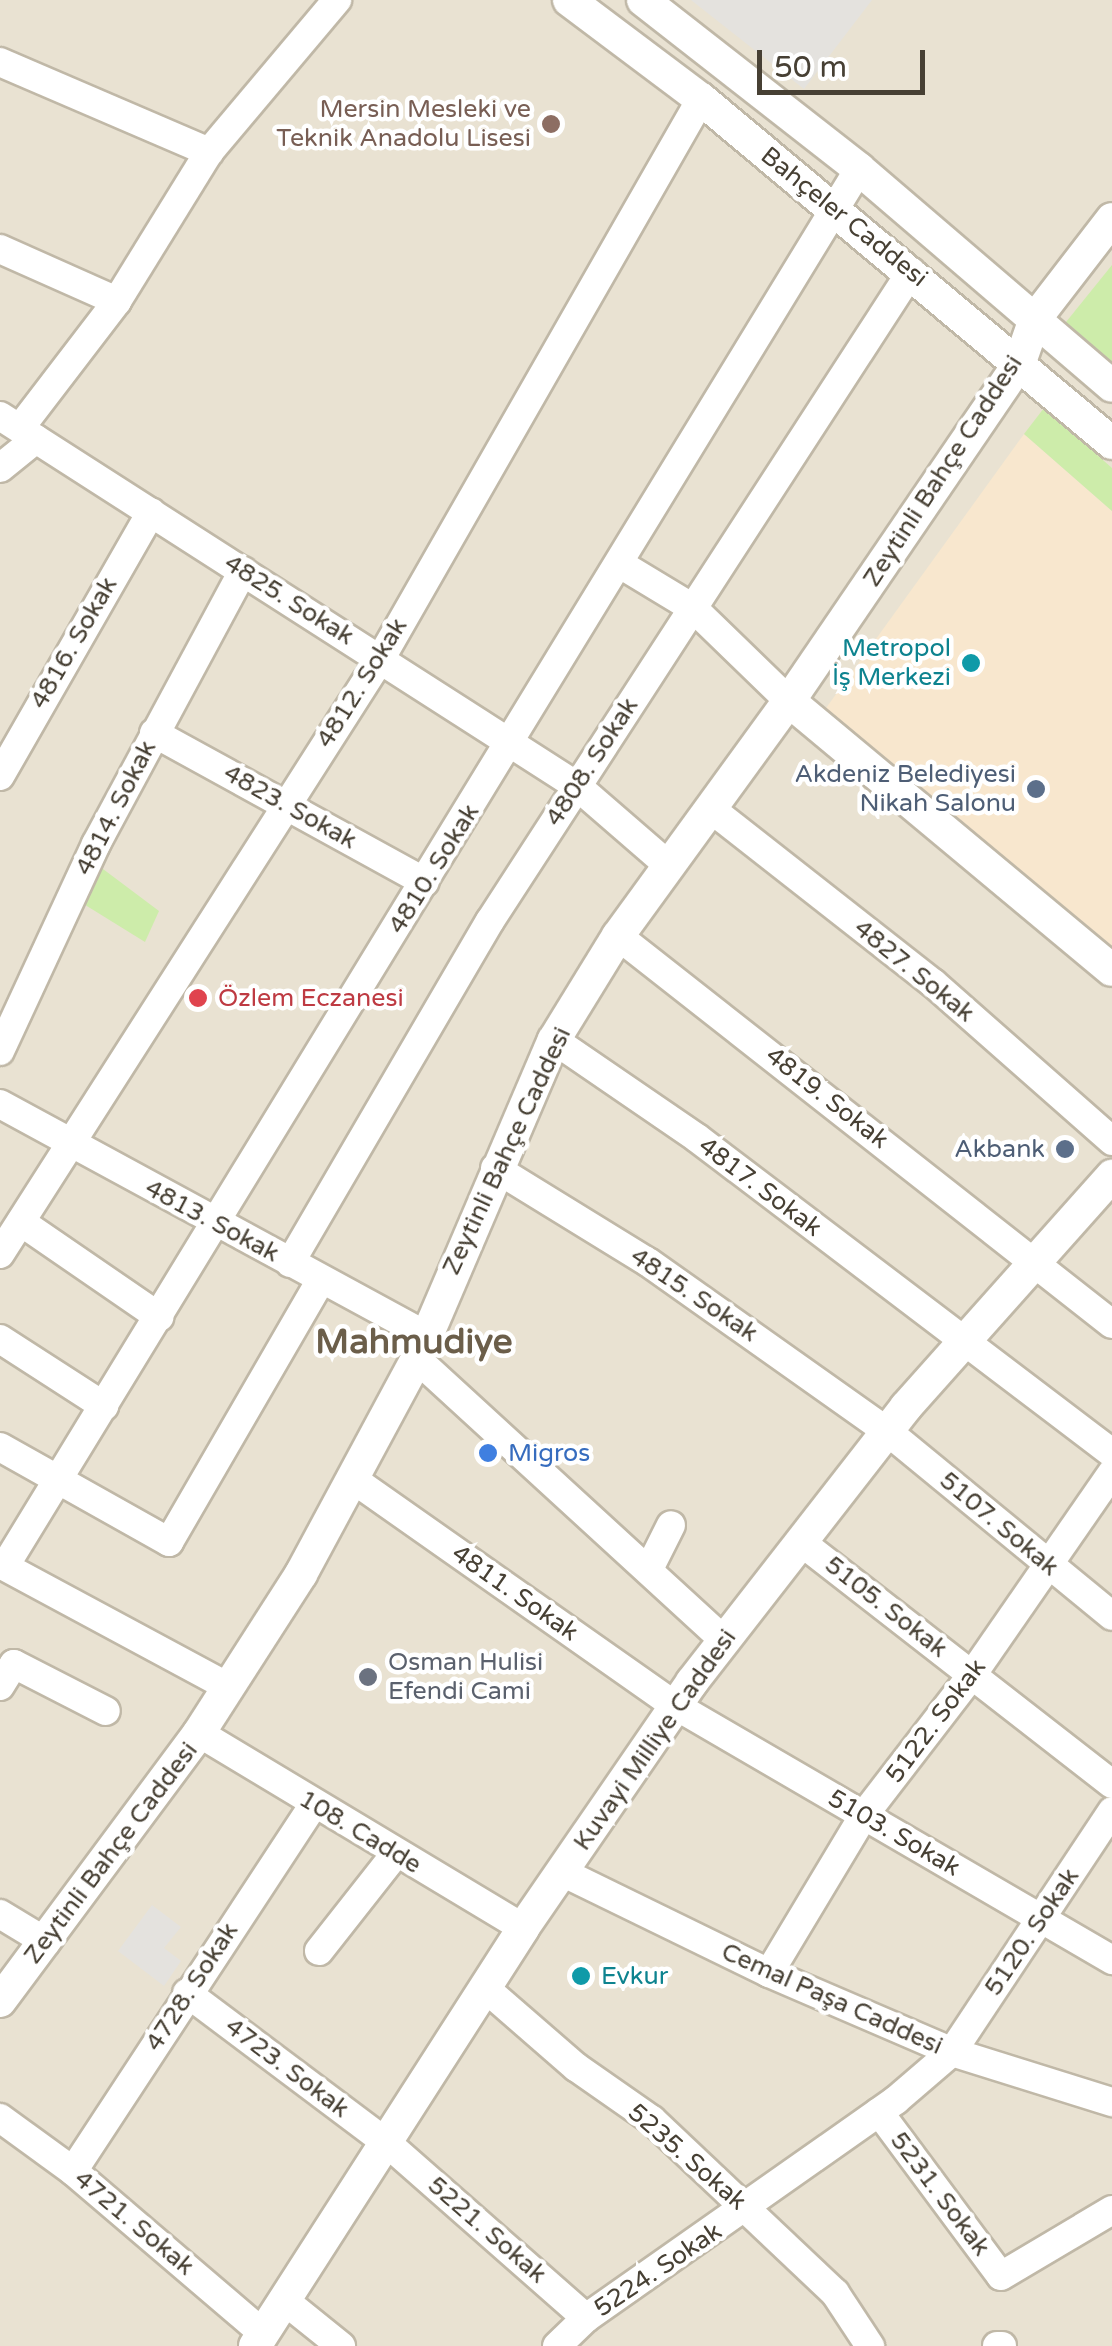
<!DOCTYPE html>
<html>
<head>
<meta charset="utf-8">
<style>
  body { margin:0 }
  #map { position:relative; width:1112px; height:2346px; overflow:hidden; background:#f4f0e5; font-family:"Varela Round",sans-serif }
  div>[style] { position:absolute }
  .residential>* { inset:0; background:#e9e2d2 }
  .commercial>* { inset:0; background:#f8e7ce }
  .green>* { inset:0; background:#cdecaa }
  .parking>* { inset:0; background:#e4e2de }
  .roads { filter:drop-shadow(2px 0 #c0b8a7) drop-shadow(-2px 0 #c0b8a7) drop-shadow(0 2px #c0b8a7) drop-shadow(0 -2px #c0b8a7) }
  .minor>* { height:28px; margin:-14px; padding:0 14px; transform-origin:14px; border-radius:14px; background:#fff }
  .tertiary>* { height:32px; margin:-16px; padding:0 16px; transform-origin:16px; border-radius:16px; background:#fff }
  .dots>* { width:28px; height:28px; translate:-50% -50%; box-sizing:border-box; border:5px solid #fff; border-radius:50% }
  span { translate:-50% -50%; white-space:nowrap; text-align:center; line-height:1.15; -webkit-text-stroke:9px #fff; paint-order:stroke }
  .education-label { font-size:25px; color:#785e54 }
  .right { translate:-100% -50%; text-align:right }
  .street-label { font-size:25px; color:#474034 }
  .culture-label { font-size:25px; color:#0d838f }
  .left { translate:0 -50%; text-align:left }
  .service-label { font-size:25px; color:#4e5e75 }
  .health-label { font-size:25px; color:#be3a42 }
  .shop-label { font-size:25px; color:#366cbe }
  .worship-label { font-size:25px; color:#5b616d }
  .district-label { font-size:35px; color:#6b5e4a; font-weight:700 }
  .scale { position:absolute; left:757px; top:50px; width:168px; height:45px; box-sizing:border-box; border:5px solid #474034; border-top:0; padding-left:12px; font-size:30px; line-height:35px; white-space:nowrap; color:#474034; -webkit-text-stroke:8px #fff; paint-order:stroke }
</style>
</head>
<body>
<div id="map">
  <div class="residential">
    <i style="clip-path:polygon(0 0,1112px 0,1112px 2346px,0 2346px)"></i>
  </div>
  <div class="commercial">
    <i style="clip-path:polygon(1024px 434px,1112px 511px,1112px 952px,821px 715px)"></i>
  </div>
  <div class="green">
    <i style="clip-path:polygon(1112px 265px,1112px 373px,1062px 327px)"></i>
    <i style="clip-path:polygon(1044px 408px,1112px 468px,1112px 511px,1024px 434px)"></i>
    <i style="clip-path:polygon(103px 869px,159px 911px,145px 942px,82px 903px,96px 870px)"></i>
  </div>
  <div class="parking">
    <i style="clip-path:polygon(691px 0,872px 0,804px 89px)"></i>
    <i style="clip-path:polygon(152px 1905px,181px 1927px,164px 1948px,181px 1961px,164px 1986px,118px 1951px)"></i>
  </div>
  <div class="roads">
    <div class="minor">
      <i style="left:0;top:62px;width:228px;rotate:23.3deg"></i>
      <i style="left:0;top:249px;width:128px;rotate:24deg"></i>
      <i style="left:0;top:416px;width:685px;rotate:32.67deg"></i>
      <i style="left:577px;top:786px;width:119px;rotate:40.9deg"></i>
      <i style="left:20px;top:428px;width:160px;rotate:-52.6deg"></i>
      <i style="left:117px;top:301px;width:175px;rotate:-58.3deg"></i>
      <i style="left:209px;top:152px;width:199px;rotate:-49.9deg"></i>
      <i style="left:0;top:468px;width:46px;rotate:-38.9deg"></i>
      <i style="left:620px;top:564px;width:85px;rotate:31.1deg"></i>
      <i style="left:693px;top:608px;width:134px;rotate:44.1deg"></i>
      <i style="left:154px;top:733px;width:309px;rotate:28.8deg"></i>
      <i style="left:0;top:776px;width:304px;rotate:-60.2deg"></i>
      <i style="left:711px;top:809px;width:282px;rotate:38.1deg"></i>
      <i style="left:933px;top:983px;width:239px;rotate:41.4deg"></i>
      <i style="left:618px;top:936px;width:628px;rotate:38.15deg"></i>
      <i style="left:554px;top:1040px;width:173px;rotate:34.4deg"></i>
      <i style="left:697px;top:1138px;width:521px;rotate:37.2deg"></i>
      <i style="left:0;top:1051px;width:228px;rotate:-65.1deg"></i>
      <i style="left:96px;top:844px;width:310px;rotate:-61.7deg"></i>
      <i style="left:0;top:1104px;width:484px;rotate:28.5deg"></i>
      <i style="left:495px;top:1168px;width:180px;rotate:31.6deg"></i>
      <i style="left:648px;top:1262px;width:293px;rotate:35.3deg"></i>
      <i style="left:887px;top:1431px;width:291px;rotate:39.4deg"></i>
      <i style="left:21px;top:1222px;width:168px;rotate:34.5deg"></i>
      <i style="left:0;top:1254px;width:707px;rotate:-57.41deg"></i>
      <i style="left:381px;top:658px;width:644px;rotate:-60.21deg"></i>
      <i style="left:290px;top:1263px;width:396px;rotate:-59.7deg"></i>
      <i style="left:490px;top:921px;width:774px;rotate:-57.03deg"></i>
      <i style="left:0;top:1339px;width:124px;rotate:32.8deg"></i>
      <i style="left:417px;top:1359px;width:416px;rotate:42.5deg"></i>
      <i style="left:0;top:1447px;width:194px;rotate:29.3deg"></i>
      <i style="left:169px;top:1542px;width:303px;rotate:-59.9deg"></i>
      <i style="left:354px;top:1480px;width:393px;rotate:35.1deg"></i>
      <i style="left:676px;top:1706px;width:505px;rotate:30.22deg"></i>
      <i style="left:801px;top:1542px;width:394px;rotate:37.9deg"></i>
      <i style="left:0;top:1564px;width:259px;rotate:28.3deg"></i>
      <i style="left:5px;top:1566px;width:1637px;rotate:-58.56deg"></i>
      <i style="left:649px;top:1569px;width:49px;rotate:-63.4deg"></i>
      <i style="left:0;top:1686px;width:26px;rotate:-58deg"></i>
      <i style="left:14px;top:1664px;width:103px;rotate:27.1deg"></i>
      <i style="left:199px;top:1733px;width:378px;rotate:31deg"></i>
      <i style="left:562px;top:1872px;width:230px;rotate:26deg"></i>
      <i style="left:769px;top:1973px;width:199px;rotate:23.3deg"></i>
      <i style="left:952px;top:2052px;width:168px;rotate:17.4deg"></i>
      <i style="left:0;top:1914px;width:54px;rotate:31.3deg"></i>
      <i style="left:319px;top:1951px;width:125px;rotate:-51.8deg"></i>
      <i style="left:769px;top:1973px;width:184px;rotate:-59deg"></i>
      <i style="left:864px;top:1815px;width:177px;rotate:-52.4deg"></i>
      <i style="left:972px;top:1675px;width:246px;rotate:-55.3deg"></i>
      <i style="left:485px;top:1988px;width:121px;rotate:41deg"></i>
      <i style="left:576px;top:2067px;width:93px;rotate:34.9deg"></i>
      <i style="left:652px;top:2120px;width:252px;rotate:43.4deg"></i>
      <i style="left:835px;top:2293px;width:64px;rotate:56.6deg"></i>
      <i style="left:187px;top:1993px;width:250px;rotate:36.9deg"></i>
      <i style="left:387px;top:2143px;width:265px;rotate:41.3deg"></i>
      <i style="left:879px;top:2112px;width:204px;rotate:53.4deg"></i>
      <i style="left:1001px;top:2276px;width:129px;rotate:-30.7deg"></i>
      <i style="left:0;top:2118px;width:90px;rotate:36deg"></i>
      <i style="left:73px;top:2171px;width:250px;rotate:40.5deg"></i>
      <i style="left:73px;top:2171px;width:438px;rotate:-56.7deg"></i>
      <i style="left:285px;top:2301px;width:72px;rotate:38.8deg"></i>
      <i style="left:557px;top:2346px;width:40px;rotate:-44deg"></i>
      <i style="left:586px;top:2318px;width:379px;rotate:-35.1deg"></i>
      <i style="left:896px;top:2100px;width:74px;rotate:-40.6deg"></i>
      <i style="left:952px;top:2052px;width:289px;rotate:-56.4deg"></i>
      <i style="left:997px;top:2346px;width:5px"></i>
    </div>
    <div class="tertiary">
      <i style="left:569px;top:0;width:165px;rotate:36.9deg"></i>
      <i style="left:701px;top:99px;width:536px;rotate:39.93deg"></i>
      <i style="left:643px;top:0;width:274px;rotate:38deg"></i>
      <i style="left:859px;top:169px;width:333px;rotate:40.6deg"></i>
      <i style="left:789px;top:701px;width:420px;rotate:39.8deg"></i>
      <i style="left:0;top:2001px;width:334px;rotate:-53.4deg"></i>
      <i style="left:199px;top:1733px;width:189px;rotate:-57.3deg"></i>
      <i style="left:301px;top:1574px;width:244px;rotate:-61.7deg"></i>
      <i style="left:417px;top:1359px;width:347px;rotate:-66.8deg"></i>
      <i style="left:554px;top:1040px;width:122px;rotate:-58.4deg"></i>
      <i style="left:618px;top:936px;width:291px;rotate:-54deg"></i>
      <i style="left:789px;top:701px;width:410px;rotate:-55.7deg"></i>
      <i style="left:1020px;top:362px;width:46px;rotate:-70.8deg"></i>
      <i style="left:1035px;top:319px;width:126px;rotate:-52.4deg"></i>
      <i style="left:255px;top:2346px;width:497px;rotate:-57.3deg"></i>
      <i style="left:523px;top:1928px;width:298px;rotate:-55.5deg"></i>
      <i style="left:692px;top:1682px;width:348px;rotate:-52.1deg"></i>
      <i style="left:906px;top:1407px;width:310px;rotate:-48.3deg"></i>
    </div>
  </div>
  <div class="dots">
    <i style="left:551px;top:124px;background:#8d6e63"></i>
    <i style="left:971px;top:663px;background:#0f9aa8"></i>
    <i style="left:1036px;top:789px;background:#5c6f8a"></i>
    <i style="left:198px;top:998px;background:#e0444e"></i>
    <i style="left:1065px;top:1149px;background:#5c6f8a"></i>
    <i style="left:488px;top:1453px;background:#3f7fe0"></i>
    <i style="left:368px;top:1677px;background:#6b7280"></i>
    <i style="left:581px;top:1976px;background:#0f9aa8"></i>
  </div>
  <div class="education-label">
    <span class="right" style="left:531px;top:124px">Mersin Mesleki ve<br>Teknik Anadolu Lisesi</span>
  </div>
  <div class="street-label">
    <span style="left:844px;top:217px;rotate:39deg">Bahçeler Caddesi</span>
    <span style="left:943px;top:471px;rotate:-57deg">Zeytinli Bahçe Caddesi</span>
    <span style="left:289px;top:600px;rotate:32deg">4825. Sokak</span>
    <span style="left:74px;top:643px;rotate:-60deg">4816. Sokak</span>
    <span style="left:362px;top:683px;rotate:-58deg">4812. Sokak</span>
    <span style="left:592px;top:762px;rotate:-57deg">4808. Sokak</span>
    <span style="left:290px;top:807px;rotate:29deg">4823. Sokak</span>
    <span style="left:116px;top:808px;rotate:-63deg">4814. Sokak</span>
    <span style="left:434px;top:869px;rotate:-58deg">4810. Sokak</span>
    <span style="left:914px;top:971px;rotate:39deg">4827. Sokak</span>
    <span style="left:827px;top:1098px;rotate:38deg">4819. Sokak</span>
    <span style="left:507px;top:1151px;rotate:-65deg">Zeytinli Bahçe Caddesi</span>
    <span style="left:760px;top:1187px;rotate:37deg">4817. Sokak</span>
    <span style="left:212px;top:1221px;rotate:28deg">4813. Sokak</span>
    <span style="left:694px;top:1295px;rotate:34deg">4815. Sokak</span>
    <span style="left:999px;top:1524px;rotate:40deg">5107. Sokak</span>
    <span style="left:515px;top:1593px;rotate:35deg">4811. Sokak</span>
    <span style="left:886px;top:1607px;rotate:38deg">5105. Sokak</span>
    <span style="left:936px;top:1721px;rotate:-53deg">5122. Sokak</span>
    <span style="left:655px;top:1740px;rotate:-55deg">Kuvayi Milliye Caddesi</span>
    <span style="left:360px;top:1832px;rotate:31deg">108. Cadde</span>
    <span style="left:894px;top:1833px;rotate:30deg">5103. Sokak</span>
    <span style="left:111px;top:1853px;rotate:-53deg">Zeytinli Bahçe Caddesi</span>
    <span style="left:1032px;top:1932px;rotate:-56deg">5120. Sokak</span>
    <span style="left:192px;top:1987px;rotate:-57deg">4728. Sokak</span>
    <span style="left:832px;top:1999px;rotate:24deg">Cemal Paşa Caddesi</span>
    <span style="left:287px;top:2068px;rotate:37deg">4723. Sokak</span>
    <span style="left:687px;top:2157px;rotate:41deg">5235. Sokak</span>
    <span style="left:940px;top:2194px;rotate:53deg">5231. Sokak</span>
    <span style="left:134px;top:2223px;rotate:40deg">4721. Sokak</span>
    <span style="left:487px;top:2230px;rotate:41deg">5221. Sokak</span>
    <span style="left:658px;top:2270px;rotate:-34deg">5224. Sokak</span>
  </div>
  <div class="culture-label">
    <span class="right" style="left:951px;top:663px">Metropol<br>İş Merkezi</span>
    <span class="left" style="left:601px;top:1976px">Evkur</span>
  </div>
  <div class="service-label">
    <span class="right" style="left:1016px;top:789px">Akdeniz Belediyesi<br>Nikah Salonu</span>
    <span class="right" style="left:1045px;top:1149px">Akbank</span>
  </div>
  <div class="health-label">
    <span class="left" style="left:218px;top:998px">Özlem Eczanesi</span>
  </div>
  <div class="shop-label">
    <span class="left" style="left:508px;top:1453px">Migros</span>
  </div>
  <div class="worship-label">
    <span class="left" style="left:388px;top:1677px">Osman Hulisi<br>Efendi Cami</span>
  </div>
  <div class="district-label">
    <span style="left:414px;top:1342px">Mahmudiye</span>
  </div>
  <div class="scale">50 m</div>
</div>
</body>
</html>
